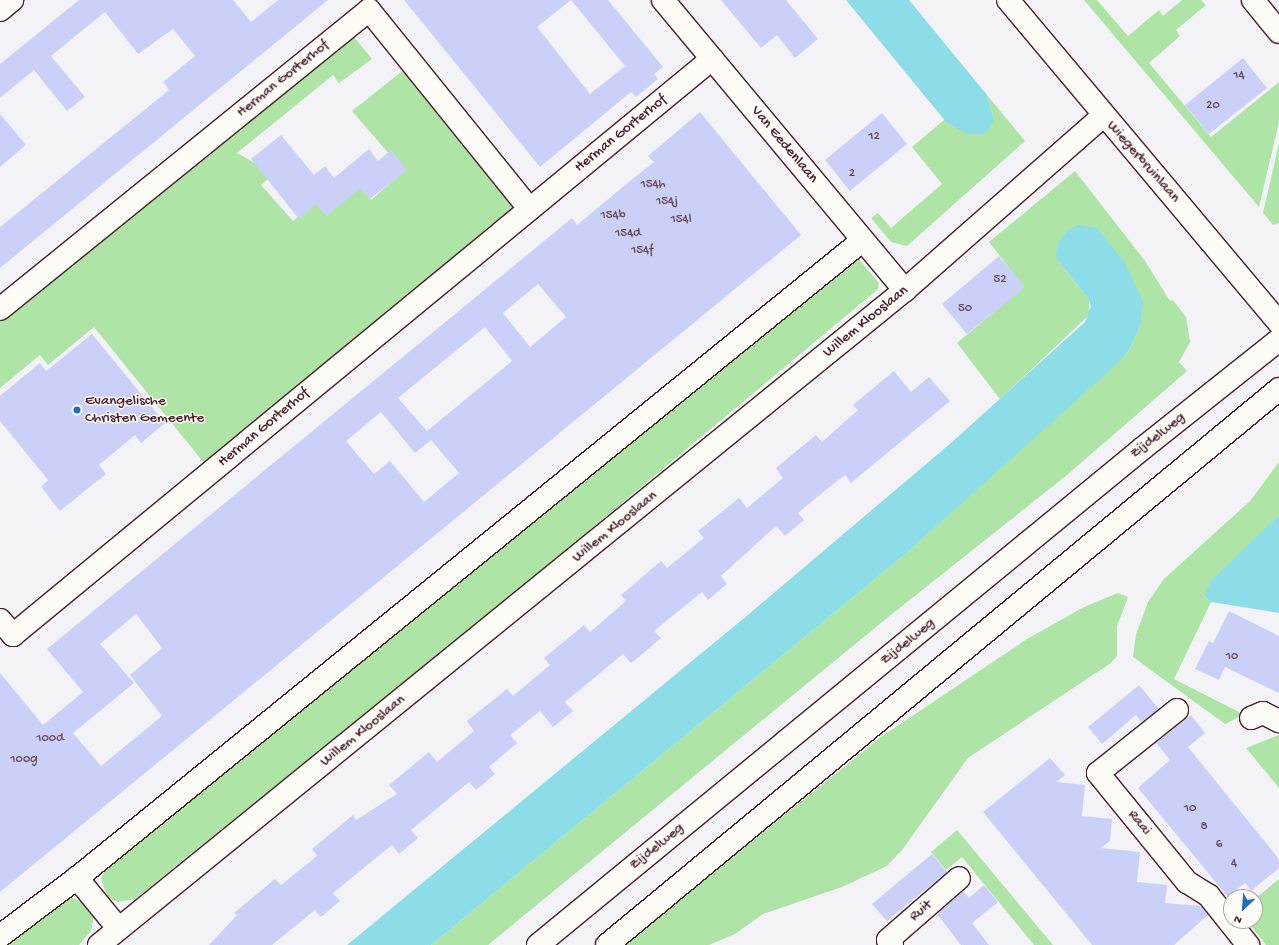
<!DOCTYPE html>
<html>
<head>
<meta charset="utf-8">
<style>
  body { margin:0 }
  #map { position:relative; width:1279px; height:945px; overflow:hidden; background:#f3f3f7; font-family:"Gochi Hand",sans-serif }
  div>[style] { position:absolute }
  .green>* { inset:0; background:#aee4a6 }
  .water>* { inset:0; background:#8ddde8 }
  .building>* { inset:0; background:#cbd0f8 }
  .roads { filter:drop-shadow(1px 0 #4a1f2b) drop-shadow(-1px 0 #4a1f2b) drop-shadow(0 1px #4a1f2b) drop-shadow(0 -1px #4a1f2b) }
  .street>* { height:22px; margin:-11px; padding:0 11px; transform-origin:11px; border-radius:11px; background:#fdfcf7 }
  .secondary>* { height:22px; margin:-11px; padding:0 11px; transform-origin:11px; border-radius:11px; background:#fdfcf7 }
  .dots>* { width:11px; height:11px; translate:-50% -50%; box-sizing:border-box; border:2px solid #fdfcf7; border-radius:50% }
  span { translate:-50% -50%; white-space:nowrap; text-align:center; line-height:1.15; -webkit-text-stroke:3px #fdfcf7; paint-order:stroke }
  .number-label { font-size:13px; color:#6a4b5e }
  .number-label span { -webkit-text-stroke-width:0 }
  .street-label { font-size:15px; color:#4a1f2b }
  .poi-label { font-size:15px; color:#4a1f2b }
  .left { translate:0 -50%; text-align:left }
  .north { position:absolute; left:1223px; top:889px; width:40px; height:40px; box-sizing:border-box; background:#fdfcf7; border:1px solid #b5a4a5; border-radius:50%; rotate:206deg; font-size:11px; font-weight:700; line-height:16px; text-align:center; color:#4a1f2b }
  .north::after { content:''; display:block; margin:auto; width:14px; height:18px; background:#1f6fb2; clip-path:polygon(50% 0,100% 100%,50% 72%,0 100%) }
</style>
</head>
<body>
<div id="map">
  <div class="green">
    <i style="clip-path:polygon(1084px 0,1097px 0,1128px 36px,1159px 10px,1163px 16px,1182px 0,1201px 0,1206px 5px,1176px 30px,1180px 36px,1149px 63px,1211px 137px,1279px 82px,1279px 122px,1259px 207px)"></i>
    <i style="clip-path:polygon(350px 32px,372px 59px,339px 83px,333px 75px,237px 153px,274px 174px,261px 185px,293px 221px,319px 199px,359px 186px,371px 200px,404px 171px,352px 111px,410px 65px,521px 202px,204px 463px,94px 327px,48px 365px,40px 355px,0 388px,0 320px)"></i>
    <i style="clip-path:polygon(987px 95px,1025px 141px,907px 246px,891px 242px,871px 218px,878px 213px,891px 228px,942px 184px,912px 147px,944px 120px,994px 120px)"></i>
    <i style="clip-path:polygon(1279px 143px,1279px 223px,1273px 225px,1263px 213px)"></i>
    <i style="clip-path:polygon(1075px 171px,1145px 261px,1170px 301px,1173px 300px,1186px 317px,1190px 342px,1179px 362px,1187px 371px,1067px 475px,887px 618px,488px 945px,431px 945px,903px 556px,1128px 352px,1140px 327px,1057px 259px,1089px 300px,1089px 315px,1000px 399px,957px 343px,1024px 287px,989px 242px)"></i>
    <i style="clip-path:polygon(858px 258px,879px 283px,878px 289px,499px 606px,135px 899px,117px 902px,107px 896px,101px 879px,106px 866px)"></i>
    <i style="clip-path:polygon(1279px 462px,1279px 515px,1204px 596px,1211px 602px,1174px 679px,1239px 712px,1241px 716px,1225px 724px,1133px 657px,1136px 634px,1148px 602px,1164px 579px,1250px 501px)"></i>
    <i style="clip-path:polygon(1118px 593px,1128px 597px,1117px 626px,1117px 656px,1111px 663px,968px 758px,902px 850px,887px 866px,842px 887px,763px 914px,735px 934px,709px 945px,624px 945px,881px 737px,1027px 639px,1084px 607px)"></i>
    <i style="clip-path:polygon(1279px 735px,1279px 788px,1246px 748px)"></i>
    <i style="clip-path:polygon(957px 830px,1053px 945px,1034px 945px,962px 857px,946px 870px,931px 852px)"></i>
    <i style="clip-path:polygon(1279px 879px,1279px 945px,1266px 945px,1247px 921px,1255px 921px,1255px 899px)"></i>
    <i style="clip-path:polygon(74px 898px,90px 908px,94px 915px,91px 931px,79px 945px,2px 945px,62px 899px)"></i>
  </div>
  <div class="water">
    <i style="clip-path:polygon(846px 0,909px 0,987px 95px,994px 120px,985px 134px,967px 134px,946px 122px)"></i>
    <i style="clip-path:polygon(1078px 225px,1097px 228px,1125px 263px,1143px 302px,1140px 327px,1128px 352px,1108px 372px,903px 556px,431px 945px,347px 945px,743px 619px,951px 443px,1085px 322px,1091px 306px,1089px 300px,1057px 259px,1056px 253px,1059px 241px,1068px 230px)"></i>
    <i style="clip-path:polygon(1279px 515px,1279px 613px,1211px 602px,1204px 596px,1211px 581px)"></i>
  </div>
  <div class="building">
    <i style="clip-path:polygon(79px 0,233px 0,251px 22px,278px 0,328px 0,0 268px,0 227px,169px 90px,163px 82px,195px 56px,173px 29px,138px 54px,105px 12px,51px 56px,85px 97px,67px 111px,34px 70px,0 98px,0 64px)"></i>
    <i style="clip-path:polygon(evenodd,404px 0,608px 0,663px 67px,654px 74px,658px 79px,636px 97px,631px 92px,540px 167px,404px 0,571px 0,625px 66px,590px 94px,537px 27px,571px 0)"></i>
    <i style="clip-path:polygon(721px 0,786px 0,818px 39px,795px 58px,777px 35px,761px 48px)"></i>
    <i style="clip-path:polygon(1243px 58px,1267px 88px,1209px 134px,1185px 105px)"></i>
    <i style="clip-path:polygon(evenodd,700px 112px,801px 235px,0 892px,0 673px,43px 725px,83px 692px,47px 649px,572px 218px,577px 225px,630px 181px,654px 162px,648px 156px,700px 112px,538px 284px,566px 317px,530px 347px,503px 313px,538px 284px,700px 112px,485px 327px,512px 361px,427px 431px,398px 398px,485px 327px,700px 112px,381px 412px,415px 453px,431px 440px,459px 473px,424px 502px,390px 461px,374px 474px,346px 441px,381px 412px,700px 112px,136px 614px,162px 648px,130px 675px,162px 716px,101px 766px,73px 733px,134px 683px,100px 644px,136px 614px)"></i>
    <i style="clip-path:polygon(882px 113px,907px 144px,850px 191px,825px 160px)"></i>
    <i style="clip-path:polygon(0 114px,26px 145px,0 167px)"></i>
    <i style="clip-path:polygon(281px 135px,314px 175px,325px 166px,334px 178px,369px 149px,378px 161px,391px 150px,407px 170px,370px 199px,361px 188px,326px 216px,316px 204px,299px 219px,251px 159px)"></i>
    <i style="clip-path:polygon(999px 256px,1025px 287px,967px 334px,942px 304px)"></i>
    <i style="clip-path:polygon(92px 334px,165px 423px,141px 443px,135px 435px,99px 465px,106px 474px,60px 511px,41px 487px,48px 480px,0 421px,0 396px,40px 363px,46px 371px)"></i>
    <i style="clip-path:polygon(894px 371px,911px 392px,929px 377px,950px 401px,851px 483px,845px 475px,827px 489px,798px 513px,804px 520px,785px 536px,776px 526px,721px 576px,727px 584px,708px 600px,702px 592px,654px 631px,661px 638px,640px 656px,631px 663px,623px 654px,565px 702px,573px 711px,553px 727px,540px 711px,510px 735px,517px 743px,489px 767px,495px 774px,476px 790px,469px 782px,411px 830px,418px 838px,399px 854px,392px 845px,333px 893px,340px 901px,321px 917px,315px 910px,272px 945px,209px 945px,237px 915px,234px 913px,275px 879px,281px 885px,317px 856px,312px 849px,353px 815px,356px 820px,397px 794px,389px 785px,429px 752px,437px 762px,474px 731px,467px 721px,507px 689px,513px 696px,550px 665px,544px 658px,584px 625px,590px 632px,626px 601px,621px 595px,661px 561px,667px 568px,704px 538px,698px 531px,739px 498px,747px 508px,783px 478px,776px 468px,816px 435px,822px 442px,858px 410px,853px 405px)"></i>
    <i style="clip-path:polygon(1229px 611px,1279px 636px,1279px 693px,1225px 667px,1219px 680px,1195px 669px,1209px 641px,1213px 643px)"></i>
    <i style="clip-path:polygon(1139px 685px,1159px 709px,1141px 722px,1136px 715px,1102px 744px,1088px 727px)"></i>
    <i style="clip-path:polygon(1191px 715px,1205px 733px,1188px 747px,1279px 859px,1279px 868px,1251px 891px,1245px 883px,1228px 897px,1138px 788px,1170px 760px,1156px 743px)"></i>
    <i style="clip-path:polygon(1050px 758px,1065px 775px,1056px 782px,1085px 785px,1082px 816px,1112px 819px,1110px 841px,1101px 848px,1140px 852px,1137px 882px,1167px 885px,1165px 903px,1201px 906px,1208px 915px,1174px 945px,1092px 945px,983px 812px)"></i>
    <i style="clip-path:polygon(932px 854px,947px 872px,887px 921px,872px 904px)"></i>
    <i style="clip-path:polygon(984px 885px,998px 902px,972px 923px,989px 945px,961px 945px,937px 914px,963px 891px,969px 898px)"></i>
  </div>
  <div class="roads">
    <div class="street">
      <i style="left:663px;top:0;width:378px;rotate:50.2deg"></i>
      <i style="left:1253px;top:0;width:41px;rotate:50.9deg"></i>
      <i style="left:0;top:10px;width:16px;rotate:-40deg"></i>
      <i style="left:0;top:309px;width:475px;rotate:-39deg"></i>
      <i style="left:369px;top:10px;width:255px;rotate:51.1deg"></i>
      <i style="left:0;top:620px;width:20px;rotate:49deg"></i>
      <i style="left:13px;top:635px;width:906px;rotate:-39.49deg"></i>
      <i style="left:1177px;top:710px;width:101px;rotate:141.4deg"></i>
      <i style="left:1098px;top:773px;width:141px;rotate:50.8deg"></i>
      <i style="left:1187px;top:882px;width:26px;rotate:32deg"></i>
      <i style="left:1209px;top:896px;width:63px;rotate:51.5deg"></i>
      <i style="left:1251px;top:718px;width:13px;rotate:-23deg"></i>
      <i style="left:1263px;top:713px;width:18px;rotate:27deg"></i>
      <i style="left:118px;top:928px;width:65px;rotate:-129.4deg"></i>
      <i style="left:77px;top:878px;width:1012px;rotate:-39.07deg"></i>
      <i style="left:0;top:936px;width:96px;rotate:-37deg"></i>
      <i style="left:99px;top:945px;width:1039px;rotate:-39.1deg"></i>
      <i style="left:905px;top:290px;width:264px;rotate:-41.3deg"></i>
      <i style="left:892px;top:945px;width:6px;rotate:-129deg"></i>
      <i style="left:888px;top:940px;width:94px;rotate:-41.1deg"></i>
    </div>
    <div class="secondary">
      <i style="left:1008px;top:0;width:422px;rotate:50deg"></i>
      <i style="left:538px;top:945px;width:783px;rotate:-39.4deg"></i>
      <i style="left:1143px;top:448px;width:174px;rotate:-38.5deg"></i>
      <i style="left:607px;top:945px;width:872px;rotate:-39.6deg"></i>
    </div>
  </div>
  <div class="dots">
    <i style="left:77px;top:410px;background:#1f6fb2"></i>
  </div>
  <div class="number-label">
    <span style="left:1239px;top:76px">14</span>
    <span style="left:1213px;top:106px">20</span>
    <span style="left:874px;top:137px">12</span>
    <span style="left:852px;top:174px">2</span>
    <span style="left:653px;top:185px">154h</span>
    <span style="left:667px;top:202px">154j</span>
    <span style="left:613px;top:216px">154b</span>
    <span style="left:681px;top:220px">154l</span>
    <span style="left:628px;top:234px">154d</span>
    <span style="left:642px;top:251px">154f</span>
    <span style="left:1000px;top:280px">52</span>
    <span style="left:965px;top:309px">50</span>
    <span style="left:1232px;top:657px">10</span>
    <span style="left:50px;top:739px">100d</span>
    <span style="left:24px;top:760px">100g</span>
    <span style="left:1190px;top:809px">10</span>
    <span style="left:1204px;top:827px">8</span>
    <span style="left:1219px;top:845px">6</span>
    <span style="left:1234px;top:864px">4</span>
  </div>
  <div class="street-label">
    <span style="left:283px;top:79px;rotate:-39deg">Herman Gorterhof</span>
    <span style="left:621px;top:134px;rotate:-39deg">Herman Gorterhof</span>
    <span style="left:784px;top:145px;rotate:50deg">Van Eedenlaan</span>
    <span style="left:1143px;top:162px;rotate:49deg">Wiegerbruinlaan</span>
    <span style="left:866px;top:322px;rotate:-39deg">Willem Klooslaan</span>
    <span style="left:264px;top:428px;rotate:-40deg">Herman Gorterhof</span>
    <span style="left:1158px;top:436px;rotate:-38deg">Zijdelweg</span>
    <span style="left:615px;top:527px;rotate:-39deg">Willem Klooslaan</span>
    <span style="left:908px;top:642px;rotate:-39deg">Zijdelweg</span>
    <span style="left:363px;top:731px;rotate:-39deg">Willem Klooslaan</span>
    <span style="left:1139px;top:823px;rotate:51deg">Raai</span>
    <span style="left:657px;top:847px;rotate:-39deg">Zijdelweg</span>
    <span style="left:921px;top:911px;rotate:-41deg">Ruit</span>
  </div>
  <div class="poi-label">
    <span class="left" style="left:85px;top:410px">Evangelische<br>Christen Gemeente</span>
  </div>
  <div class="north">N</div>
</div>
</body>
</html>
